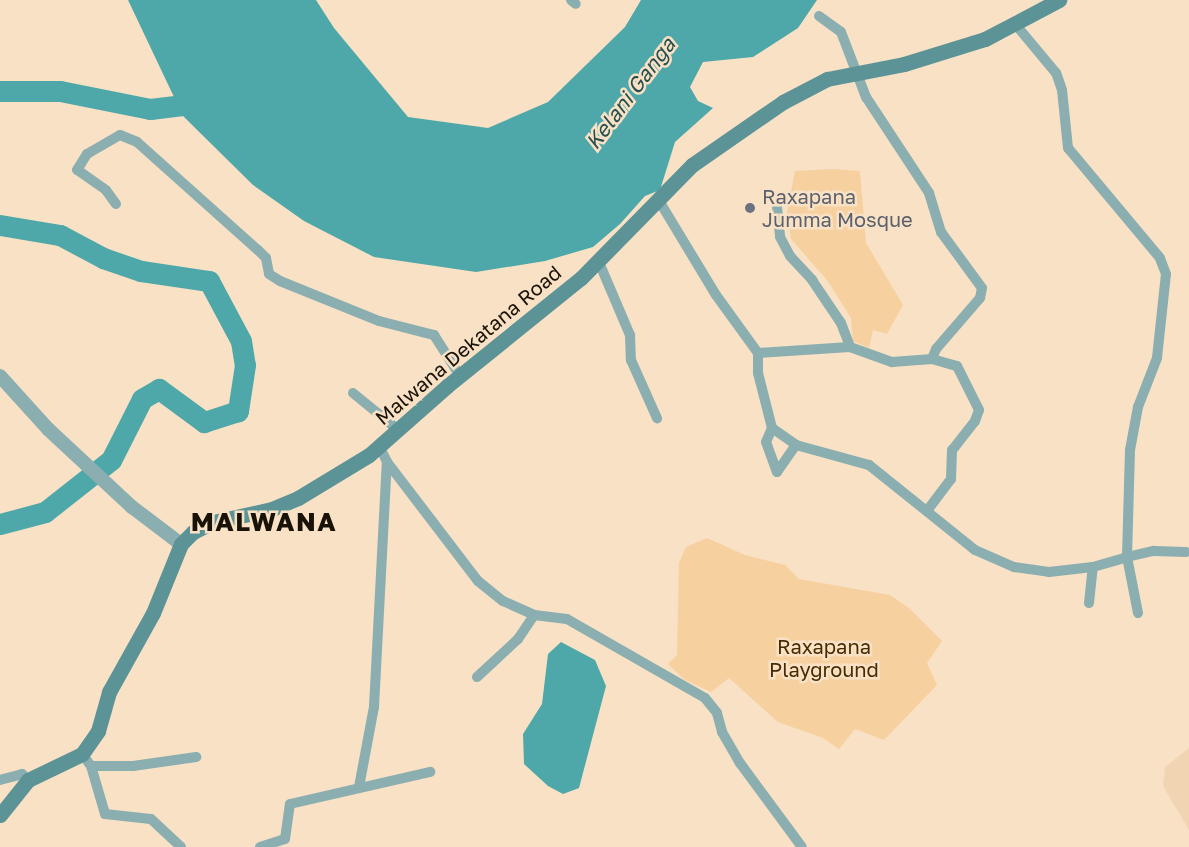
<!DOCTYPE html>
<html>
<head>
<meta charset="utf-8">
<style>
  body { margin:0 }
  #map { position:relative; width:1189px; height:847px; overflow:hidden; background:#f8e1c5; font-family:"Golos Text",sans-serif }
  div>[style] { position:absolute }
  .built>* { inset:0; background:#f1d5b3 }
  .green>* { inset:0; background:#f7d0a0 }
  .water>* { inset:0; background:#4ea8a9 }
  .river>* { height:21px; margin:-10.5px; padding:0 10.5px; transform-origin:10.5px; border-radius:10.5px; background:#4ea8a9 }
  .minor>* { height:10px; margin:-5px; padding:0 5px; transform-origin:5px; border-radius:5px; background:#8baeb0 }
  .tertiary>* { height:14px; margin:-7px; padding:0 7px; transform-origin:7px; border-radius:7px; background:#8baeb0 }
  .secondary>* { height:15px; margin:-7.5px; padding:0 7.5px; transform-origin:7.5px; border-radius:7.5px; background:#5c9396 }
  .dots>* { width:16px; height:16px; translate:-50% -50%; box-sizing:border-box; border:3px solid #f8e1c5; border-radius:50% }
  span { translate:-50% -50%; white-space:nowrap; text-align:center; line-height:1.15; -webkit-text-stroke:5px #f8e1c5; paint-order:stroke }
  .worship-label { font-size:20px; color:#5b616d }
  .left { translate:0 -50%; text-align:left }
  .street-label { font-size:20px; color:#191208 }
  .park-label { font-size:20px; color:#472b00 }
  .water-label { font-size:21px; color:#265050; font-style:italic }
  .district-label { font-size:26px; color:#191208; font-weight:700; letter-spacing:1.5px }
</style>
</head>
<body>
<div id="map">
  <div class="built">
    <i style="clip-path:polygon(1189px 748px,1189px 830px,1163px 786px,1165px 767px)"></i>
  </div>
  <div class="green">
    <i style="clip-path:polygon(832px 169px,860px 171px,866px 243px,903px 305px,887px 334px,873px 330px,869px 348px,853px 341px,851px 318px,827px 280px,791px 239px,787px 212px,795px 171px)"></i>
    <i style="clip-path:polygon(707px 538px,745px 555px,785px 565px,799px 579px,890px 595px,909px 608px,942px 641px,927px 663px,937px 685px,884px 740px,855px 729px,839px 749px,823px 738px,778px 722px,729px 678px,711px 692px,685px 680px,668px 664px,677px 655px,679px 563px,686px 547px)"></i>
  </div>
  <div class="water">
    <i style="clip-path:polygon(128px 0,316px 0,334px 28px,408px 117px,488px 128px,548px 102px,625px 27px,641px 0,817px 0,798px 28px,753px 57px,703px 62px,690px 87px,698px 101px,713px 108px,675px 142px,660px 190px,645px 196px,620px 224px,593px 247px,545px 261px,476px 272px,374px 257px,304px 221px,253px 185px,183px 116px)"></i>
    <i style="clip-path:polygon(561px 642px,595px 660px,606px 686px,579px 788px,563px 794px,548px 786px,524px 764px,523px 734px,542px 704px,548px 654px)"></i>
  </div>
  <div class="river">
    <i style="left:0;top:91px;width:60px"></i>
    <i style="left:60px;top:91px;width:92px;rotate:11.3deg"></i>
    <i style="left:150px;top:109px;width:57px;rotate:-7deg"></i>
    <i style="left:0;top:225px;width:61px;rotate:9.5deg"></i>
    <i style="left:60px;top:235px;width:49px;rotate:28.1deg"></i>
    <i style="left:103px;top:258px;width:40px;rotate:18.9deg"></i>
    <i style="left:141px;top:271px;width:69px;rotate:8.4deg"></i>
    <i style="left:209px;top:281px;width:68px;rotate:61.9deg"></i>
    <i style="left:241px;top:341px;width:24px;rotate:81deg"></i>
    <i style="left:245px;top:365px;width:47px;rotate:98.7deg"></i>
    <i style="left:238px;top:411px;width:36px;rotate:162deg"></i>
    <i style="left:204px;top:422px;width:56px;rotate:-143.7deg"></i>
    <i style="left:159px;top:389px;width:20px;rotate:150deg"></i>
    <i style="left:142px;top:399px;width:68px;rotate:116.9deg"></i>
    <i style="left:111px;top:460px;width:84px;rotate:141.8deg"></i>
    <i style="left:45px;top:512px;width:47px;rotate:165.1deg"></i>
  </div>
  <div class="minor">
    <i style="left:571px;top:0;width:6px;rotate:39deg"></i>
    <i style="left:819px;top:16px;width:27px;rotate:36deg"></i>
    <i style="left:841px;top:32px;width:70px;rotate:69deg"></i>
    <i style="left:866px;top:97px;width:115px;rotate:56.7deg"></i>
    <i style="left:929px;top:193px;width:41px;rotate:72.9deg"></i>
    <i style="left:941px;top:232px;width:69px;rotate:53.8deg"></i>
    <i style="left:982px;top:288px;width:10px;rotate:101deg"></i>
    <i style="left:980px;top:298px;width:67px;rotate:130.8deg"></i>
    <i style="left:936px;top:349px;width:11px;rotate:112deg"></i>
    <i style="left:658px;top:199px;width:112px;rotate:58.9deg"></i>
    <i style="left:716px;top:295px;width:72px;rotate:54.1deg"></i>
    <i style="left:758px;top:353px;width:20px;rotate:90deg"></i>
    <i style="left:758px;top:373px;width:57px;rotate:75.7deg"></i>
    <i style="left:772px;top:428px;width:29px;rotate:35deg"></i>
    <i style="left:796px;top:445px;width:76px;rotate:15.3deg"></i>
    <i style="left:869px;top:465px;width:136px;rotate:38.7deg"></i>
    <i style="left:975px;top:550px;width:43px;rotate:23.6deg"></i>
    <i style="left:1014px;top:567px;width:35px;rotate:8deg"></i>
    <i style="left:1049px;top:572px;width:44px;rotate:-6.5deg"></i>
    <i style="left:1093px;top:567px;width:35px;rotate:-16deg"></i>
    <i style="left:1127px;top:557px;width:107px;rotate:-88.4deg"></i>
    <i style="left:1130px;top:450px;width:44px;rotate:-79.5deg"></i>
    <i style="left:1138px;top:407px;width:53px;rotate:-68.8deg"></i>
    <i style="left:1157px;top:358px;width:84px;rotate:-83.9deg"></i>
    <i style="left:1166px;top:274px;width:17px;rotate:-111deg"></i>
    <i style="left:1160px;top:258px;width:143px;rotate:-129.9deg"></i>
    <i style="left:1068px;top:148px;width:58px;rotate:-95.9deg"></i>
    <i style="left:1062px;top:90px;width:18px;rotate:-109deg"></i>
    <i style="left:1056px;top:73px;width:62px;rotate:-129.8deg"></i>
    <i style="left:116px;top:204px;width:17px;rotate:-126deg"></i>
    <i style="left:106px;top:190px;width:35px;rotate:-145deg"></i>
    <i style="left:77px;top:170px;width:19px;rotate:-58deg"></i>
    <i style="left:87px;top:154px;width:38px;rotate:-30deg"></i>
    <i style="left:120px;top:135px;width:18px;rotate:22deg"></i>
    <i style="left:137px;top:142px;width:162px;rotate:41.8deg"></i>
    <i style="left:258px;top:250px;width:11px;rotate:45deg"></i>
    <i style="left:266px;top:258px;width:16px;rotate:79deg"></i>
    <i style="left:269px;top:274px;width:13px;rotate:32deg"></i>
    <i style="left:280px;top:281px;width:107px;rotate:22deg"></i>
    <i style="left:379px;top:321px;width:57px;rotate:14.3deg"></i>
    <i style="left:434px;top:335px;width:49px;rotate:57.6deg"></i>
    <i style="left:777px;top:207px;width:30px;rotate:84deg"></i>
    <i style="left:780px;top:237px;width:21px;rotate:62deg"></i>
    <i style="left:790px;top:256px;width:33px;rotate:47deg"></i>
    <i style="left:812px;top:280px;width:52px;rotate:56deg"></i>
    <i style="left:841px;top:323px;width:26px;rotate:69deg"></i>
    <i style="left:598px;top:260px;width:82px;rotate:66.9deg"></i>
    <i style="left:630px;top:335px;width:25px;rotate:88deg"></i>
    <i style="left:631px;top:360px;width:64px;rotate:65.9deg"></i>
    <i style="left:758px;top:353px;width:92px;rotate:-3.7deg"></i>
    <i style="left:850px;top:347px;width:45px;rotate:19.7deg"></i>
    <i style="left:892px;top:362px;width:40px;rotate:-4.3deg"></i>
    <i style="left:932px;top:359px;width:26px;rotate:16deg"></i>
    <i style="left:957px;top:366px;width:49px;rotate:63.4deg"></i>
    <i style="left:979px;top:410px;width:12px;rotate:110deg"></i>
    <i style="left:975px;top:421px;width:37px;rotate:128deg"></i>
    <i style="left:952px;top:450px;width:29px;rotate:92deg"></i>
    <i style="left:951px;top:479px;width:38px;rotate:127deg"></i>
    <i style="left:353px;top:393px;width:57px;rotate:39.3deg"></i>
    <i style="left:772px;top:428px;width:15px;rotate:113deg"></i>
    <i style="left:766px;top:442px;width:32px;rotate:70deg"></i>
    <i style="left:777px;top:472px;width:33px;rotate:-55deg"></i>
    <i style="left:379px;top:446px;width:18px;rotate:63deg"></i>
    <i style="left:387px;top:462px;width:150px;rotate:52.6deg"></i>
    <i style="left:478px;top:581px;width:32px;rotate:39deg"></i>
    <i style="left:503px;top:601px;width:34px;rotate:24deg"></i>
    <i style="left:534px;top:615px;width:33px;rotate:7deg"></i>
    <i style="left:567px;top:619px;width:159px;rotate:29.8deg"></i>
    <i style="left:705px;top:698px;width:19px;rotate:51deg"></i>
    <i style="left:717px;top:713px;width:20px;rotate:75deg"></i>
    <i style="left:722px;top:732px;width:36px;rotate:60deg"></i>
    <i style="left:740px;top:763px;width:104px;rotate:53.6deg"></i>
    <i style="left:1089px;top:603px;width:36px;rotate:-84deg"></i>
    <i style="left:1138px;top:613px;width:57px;rotate:-101.1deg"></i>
    <i style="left:1127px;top:557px;width:28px;rotate:-13deg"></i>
    <i style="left:1154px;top:551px;width:32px;rotate:2deg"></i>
    <i style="left:477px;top:677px;width:56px;rotate:-42.8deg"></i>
    <i style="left:518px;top:639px;width:29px;rotate:-56deg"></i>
    <i style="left:82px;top:754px;width:15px;rotate:53deg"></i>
    <i style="left:91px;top:766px;width:50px;rotate:73.7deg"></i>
    <i style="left:105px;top:814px;width:46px;rotate:6.2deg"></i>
    <i style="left:151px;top:819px;width:41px;rotate:43deg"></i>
    <i style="left:91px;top:766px;width:42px"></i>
    <i style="left:133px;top:766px;width:64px;rotate:-8.1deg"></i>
    <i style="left:0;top:780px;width:23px;rotate:-15deg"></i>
    <i style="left:22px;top:774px;width:8px;rotate:45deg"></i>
    <i style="left:359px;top:787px;width:81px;rotate:-79.4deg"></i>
    <i style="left:374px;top:707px;width:245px;rotate:-87deg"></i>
    <i style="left:260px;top:847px;width:26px;rotate:-18deg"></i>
    <i style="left:285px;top:839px;width:35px;rotate:-82deg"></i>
    <i style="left:290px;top:804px;width:144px;rotate:-12.9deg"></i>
  </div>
  <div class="tertiary">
    <i style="left:0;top:376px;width:72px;rotate:47.8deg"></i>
    <i style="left:48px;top:429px;width:115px;rotate:42.9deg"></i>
    <i style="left:132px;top:507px;width:61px;rotate:37.1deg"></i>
  </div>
  <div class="secondary">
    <i style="left:0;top:815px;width:45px;rotate:-51.3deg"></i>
    <i style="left:28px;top:780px;width:60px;rotate:-25.7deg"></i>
    <i style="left:82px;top:754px;width:28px;rotate:-55deg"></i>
    <i style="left:98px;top:731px;width:41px;rotate:-74.2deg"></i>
    <i style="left:109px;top:692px;width:90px;rotate:-60.9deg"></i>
    <i style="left:153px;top:613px;width:74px;rotate:-67.9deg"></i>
    <i style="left:181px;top:544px;width:17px;rotate:-45deg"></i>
    <i style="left:193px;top:532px;width:22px;rotate:-27deg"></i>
    <i style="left:213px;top:522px;width:60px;rotate:-12.4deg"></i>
    <i style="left:272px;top:509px;width:28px;rotate:-23deg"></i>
    <i style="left:298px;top:498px;width:83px;rotate:-31.2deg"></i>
    <i style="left:369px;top:455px;width:104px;rotate:-41.5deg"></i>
    <i style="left:447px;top:386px;width:172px;rotate:-38.9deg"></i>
    <i style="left:581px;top:278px;width:158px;rotate:-45.5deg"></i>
    <i style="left:692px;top:165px;width:111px;rotate:-34.7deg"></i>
    <i style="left:783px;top:102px;width:50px;rotate:-27.6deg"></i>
    <i style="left:827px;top:79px;width:78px;rotate:-11deg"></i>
    <i style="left:904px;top:64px;width:85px;rotate:-17.2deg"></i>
    <i style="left:985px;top:39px;width:84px;rotate:-27.8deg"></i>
  </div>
  <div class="dots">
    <i style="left:750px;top:208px;background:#6b7280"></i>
  </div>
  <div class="worship-label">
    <span class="left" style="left:762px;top:208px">Raxapana<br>Jumma Mosque</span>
  </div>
  <div class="street-label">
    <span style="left:468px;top:345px;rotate:-40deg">Malwana Dekatana Road</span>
  </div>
  <div class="park-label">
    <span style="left:824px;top:658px">Raxapana<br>Playground</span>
  </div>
  <div class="water-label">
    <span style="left:630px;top:93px;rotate:-53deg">Kelani Ganga</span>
  </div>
  <div class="district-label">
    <span style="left:264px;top:522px">MALWANA</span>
  </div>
</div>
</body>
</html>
